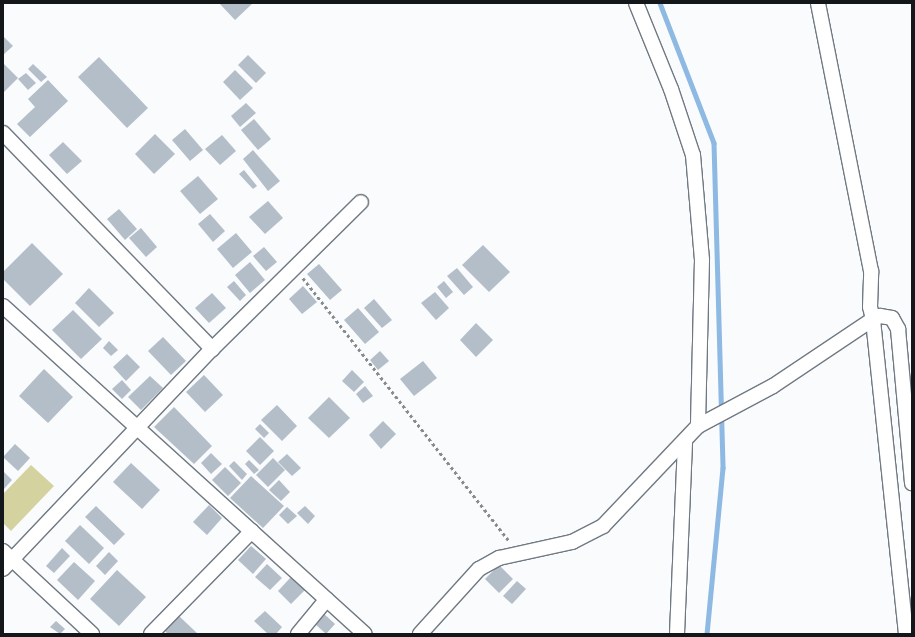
<!DOCTYPE html>
<html>
<head>
<meta charset="utf-8">
<style>
  body { margin:0 }
  #map { position:relative; width:915px; height:637px; overflow:hidden; background:#f9fbfd; font-family:"Golos Text",sans-serif }
  div>[style] { position:absolute }
  .green>* { inset:0; background:#d4d39f }
  .stream>* { height:4.5px; margin:-2.25px; padding:0 2.25px; transform-origin:2.25px; border-radius:2.25px; background:#8db9e2 }
  .building>* { inset:0; background:#b4bec8 }
  .path>* { height:2.5px; margin-top:-1.25px; transform-origin:0; background:repeating-linear-gradient(90deg,#888b8d 0 3px,transparent 0 6px) }
  .roads { filter:drop-shadow(1px 0 #707982) drop-shadow(-1px 0 #707982) drop-shadow(0 1px #707982) drop-shadow(0 -1px #707982) }
  .minor>* { height:14px; margin:-7px; padding:0 7px; transform-origin:7px; border-radius:7px; background:#fff }
  span { translate:-50% -50%; white-space:nowrap; text-align:center; line-height:1.15; -webkit-text-stroke:3px #fff; paint-order:stroke }
  .frame { position:absolute; inset:0; border:4px solid #13171a; pointer-events:none }
</style>
</head>
<body>
<div id="map">
  <div class="green">
    <i style="clip-path:polygon(31px 465px,54px 486px,11px 531px,3px 523px,3px 494px)"></i>
  </div>
  <div class="stream">
    <i style="left:660px;top:3px;width:150px;rotate:68.9deg"></i>
    <i style="left:714px;top:143px;width:325px;rotate:88.4deg"></i>
    <i style="left:723px;top:468px;width:167px;rotate:95.5deg"></i>
  </div>
  <div class="building">
    <i style="clip-path:polygon(219px 3px,253px 3px,235px 20px)"></i>
    <i style="clip-path:polygon(3px 36px,13px 46px,3px 55px)"></i>
    <i style="clip-path:polygon(248px 55px,266px 73px,256px 83px,238px 65px)"></i>
    <i style="clip-path:polygon(99px 57px,148px 108px,127px 128px,78px 77px)"></i>
    <i style="clip-path:polygon(3px 63px,18px 78px,3px 93px)"></i>
    <i style="clip-path:polygon(33px 64px,47px 77px,41px 82px,28px 69px)"></i>
    <i style="clip-path:polygon(235px 70px,253px 88px,240px 100px,223px 82px)"></i>
    <i style="clip-path:polygon(26px 73px,36px 83px,28px 90px,18px 79px)"></i>
    <i style="clip-path:polygon(48px 80px,68px 101px,30px 137px,17px 124px,35px 107px,28px 99px)"></i>
    <i style="clip-path:polygon(246px 103px,256px 113px,240px 127px,231px 116px)"></i>
    <i style="clip-path:polygon(254px 119px,271px 139px,258px 150px,241px 130px)"></i>
    <i style="clip-path:polygon(185px 129px,203px 150px,190px 161px,172px 140px)"></i>
    <i style="clip-path:polygon(155px 134px,175px 154px,154px 174px,135px 154px)"></i>
    <i style="clip-path:polygon(222px 135px,236px 151px,220px 165px,205px 149px)"></i>
    <i style="clip-path:polygon(63px 142px,82px 161px,67px 174px,49px 155px)"></i>
    <i style="clip-path:polygon(253px 150px,280px 181px,268px 191px,243px 159px)"></i>
    <i style="clip-path:polygon(244px 170px,257px 186px,253px 189px,239px 174px)"></i>
    <i style="clip-path:polygon(198px 176px,218px 199px,200px 214px,180px 191px)"></i>
    <i style="clip-path:polygon(268px 201px,283px 218px,265px 234px,249px 217px)"></i>
    <i style="clip-path:polygon(119px 209px,137px 229px,125px 240px,107px 219px)"></i>
    <i style="clip-path:polygon(210px 214px,225px 231px,213px 242px,198px 224px)"></i>
    <i style="clip-path:polygon(141px 228px,157px 247px,146px 257px,129px 238px)"></i>
    <i style="clip-path:polygon(236px 233px,252px 252px,233px 268px,217px 249px)"></i>
    <i style="clip-path:polygon(32px 243px,63px 274px,30px 306px,3px 279px,3px 272px)"></i>
    <i style="clip-path:polygon(483px 245px,510px 272px,489px 292px,462px 265px)"></i>
    <i style="clip-path:polygon(264px 247px,277px 262px,266px 271px,253px 256px)"></i>
    <i style="clip-path:polygon(250px 262px,265px 280px,250px 293px,235px 275px)"></i>
    <i style="clip-path:polygon(319px 264px,342px 290px,330px 300px,307px 274px)"></i>
    <i style="clip-path:polygon(457px 268px,473px 287px,464px 295px,447px 276px)"></i>
    <i style="clip-path:polygon(234px 281px,246px 295px,240px 301px,227px 287px)"></i>
    <i style="clip-path:polygon(444px 281px,453px 292px,446px 298px,437px 287px)"></i>
    <i style="clip-path:polygon(303px 286px,317px 302px,302px 314px,289px 299px)"></i>
    <i style="clip-path:polygon(89px 288px,114px 313px,99px 327px,75px 303px)"></i>
    <i style="clip-path:polygon(435px 292px,449px 308px,436px 320px,421px 303px)"></i>
    <i style="clip-path:polygon(212px 293px,226px 308px,209px 323px,195px 308px)"></i>
    <i style="clip-path:polygon(374px 299px,392px 320px,382px 328px,364px 308px)"></i>
    <i style="clip-path:polygon(358px 308px,379px 332px,365px 344px,344px 320px)"></i>
    <i style="clip-path:polygon(73px 310px,102px 339px,81px 359px,52px 330px)"></i>
    <i style="clip-path:polygon(476px 323px,493px 340px,476px 357px,460px 340px)"></i>
    <i style="clip-path:polygon(163px 337px,186px 361px,171px 375px,148px 351px)"></i>
    <i style="clip-path:polygon(109px 341px,118px 350px,111px 356px,103px 348px)"></i>
    <i style="clip-path:polygon(380px 351px,389px 361px,378px 370px,370px 360px)"></i>
    <i style="clip-path:polygon(127px 354px,140px 367px,126px 381px,113px 367px)"></i>
    <i style="clip-path:polygon(423px 361px,437px 378px,414px 396px,400px 379px)"></i>
    <i style="clip-path:polygon(44px 369px,73px 397px,48px 423px,19px 396px)"></i>
    <i style="clip-path:polygon(352px 370px,364px 382px,354px 392px,342px 381px)"></i>
    <i style="clip-path:polygon(204px 375px,223px 395px,205px 412px,186px 392px)"></i>
    <i style="clip-path:polygon(150px 376px,163px 388px,141px 410px,128px 397px)"></i>
    <i style="clip-path:polygon(122px 380px,131px 390px,122px 399px,112px 389px)"></i>
    <i style="clip-path:polygon(365px 386px,373px 396px,363px 403px,356px 394px)"></i>
    <i style="clip-path:polygon(329px 397px,350px 418px,329px 438px,308px 418px)"></i>
    <i style="clip-path:polygon(277px 405px,297px 426px,282px 441px,261px 420px)"></i>
    <i style="clip-path:polygon(174px 407px,212px 446px,194px 464px,154px 427px)"></i>
    <i style="clip-path:polygon(383px 421px,396px 434px,381px 449px,369px 435px)"></i>
    <i style="clip-path:polygon(260px 424px,269px 433px,264px 438px,255px 429px)"></i>
    <i style="clip-path:polygon(260px 437px,274px 451px,260px 465px,246px 451px)"></i>
    <i style="clip-path:polygon(15px 444px,30px 458px,18px 471px,3px 457px)"></i>
    <i style="clip-path:polygon(211px 453px,222px 464px,211px 474px,201px 463px)"></i>
    <i style="clip-path:polygon(287px 454px,301px 468px,292px 476px,278px 462px)"></i>
    <i style="clip-path:polygon(273px 458px,285px 470px,268px 487px,256px 475px)"></i>
    <i style="clip-path:polygon(249px 460px,259px 470px,254px 474px,245px 464px)"></i>
    <i style="clip-path:polygon(234px 461px,247px 474px,242px 480px,229px 466px)"></i>
    <i style="clip-path:polygon(131px 463px,160px 490px,142px 509px,113px 482px)"></i>
    <i style="clip-path:polygon(225px 467px,241px 483px,228px 496px,212px 480px)"></i>
    <i style="clip-path:polygon(3px 471px,12px 480px,3px 490px)"></i>
    <i style="clip-path:polygon(251px 476px,284px 506px,263px 528px,230px 498px)"></i>
    <i style="clip-path:polygon(279px 480px,290px 492px,281px 501px,269px 490px)"></i>
    <i style="clip-path:polygon(209px 505px,222px 518px,207px 535px,193px 522px)"></i>
    <i style="clip-path:polygon(96px 506px,125px 534px,114px 545px,85px 517px)"></i>
    <i style="clip-path:polygon(305px 506px,315px 516px,308px 524px,297px 513px)"></i>
    <i style="clip-path:polygon(287px 507px,297px 516px,288px 524px,279px 515px)"></i>
    <i style="clip-path:polygon(80px 525px,104px 548px,89px 564px,65px 541px)"></i>
    <i style="clip-path:polygon(251px 546px,266px 559px,253px 574px,238px 560px)"></i>
    <i style="clip-path:polygon(62px 548px,70px 556px,54px 573px,46px 566px)"></i>
    <i style="clip-path:polygon(109px 552px,118px 561px,105px 575px,96px 566px)"></i>
    <i style="clip-path:polygon(74px 562px,95px 581px,78px 600px,57px 580px)"></i>
    <i style="clip-path:polygon(267px 564px,282px 578px,270px 590px,255px 577px)"></i>
    <i style="clip-path:polygon(499px 565px,513px 579px,499px 593px,485px 579px)"></i>
    <i style="clip-path:polygon(117px 570px,146px 597px,119px 626px,90px 599px)"></i>
    <i style="clip-path:polygon(291px 577px,305px 590px,291px 604px,278px 591px)"></i>
    <i style="clip-path:polygon(517px 581px,526px 589px,512px 604px,503px 596px)"></i>
    <i style="clip-path:polygon(265px 611px,282px 627px,276px 634px,268px 634px,254px 621px)"></i>
    <i style="clip-path:polygon(322px 612px,335px 624px,326px 634px,313px 622px)"></i>
    <i style="clip-path:polygon(179px 616px,198px 634px,168px 634px,165px 631px)"></i>
    <i style="clip-path:polygon(56px 621px,65px 629px,60px 634px,50px 627px)"></i>
  </div>
  <div class="path">
    <i style="left:303px;top:278px;width:335px;rotate:51.9deg"></i>
  </div>
  <div class="roads">
    <div class="minor">
      <i style="left:636px;top:3px;width:93px;rotate:67.9deg"></i>
      <i style="left:671px;top:89px;width:70px;rotate:71.6deg"></i>
      <i style="left:693px;top:155px;width:105px;rotate:85.1deg"></i>
      <i style="left:702px;top:260px;width:166px;rotate:91.4deg"></i>
      <i style="left:3px;top:133px;width:301px;rotate:45.9deg"></i>
      <i style="left:3px;top:306px;width:488px;rotate:42.2deg"></i>
      <i style="left:3px;top:551px;width:122px;rotate:43deg"></i>
      <i style="left:3px;top:569px;width:303px;rotate:-46.5deg"></i>
      <i style="left:212px;top:349px;width:209px;rotate:-44.6deg"></i>
      <i style="left:151px;top:634px;width:144px;rotate:-45.6deg"></i>
      <i style="left:298px;top:634px;width:45px;rotate:-50.4deg"></i>
      <i style="left:420px;top:634px;width:88px;rotate:-47.8deg"></i>
      <i style="left:479px;top:569px;width:23px;rotate:-29deg"></i>
      <i style="left:499px;top:558px;width:75px;rotate:-12.4deg"></i>
      <i style="left:572px;top:542px;width:35px;rotate:-27deg"></i>
      <i style="left:603px;top:526px;width:138px;rotate:-46.5deg"></i>
      <i style="left:698px;top:426px;width:85px;rotate:-28.1deg"></i>
      <i style="left:773px;top:386px;width:120px;rotate:-33.8deg"></i>
      <i style="left:873px;top:319px;width:12px;rotate:-104deg"></i>
      <i style="left:870px;top:307px;width:36px;rotate:-88deg"></i>
      <i style="left:871px;top:271px;width:273px;rotate:-101.2deg"></i>
      <i style="left:677px;top:634px;width:193px;rotate:-87.6deg"></i>
      <i style="left:906px;top:634px;width:317px;rotate:-96deg"></i>
      <i style="left:873px;top:319px;width:8px;rotate:-23deg"></i>
      <i style="left:880px;top:316px;width:12px;rotate:9deg"></i>
      <i style="left:892px;top:318px;width:13px;rotate:61deg"></i>
      <i style="left:898px;top:329px;width:155px;rotate:84.8deg"></i>
    </div>
  </div>
  <div class="frame"></div>
</div>
</body>
</html>
